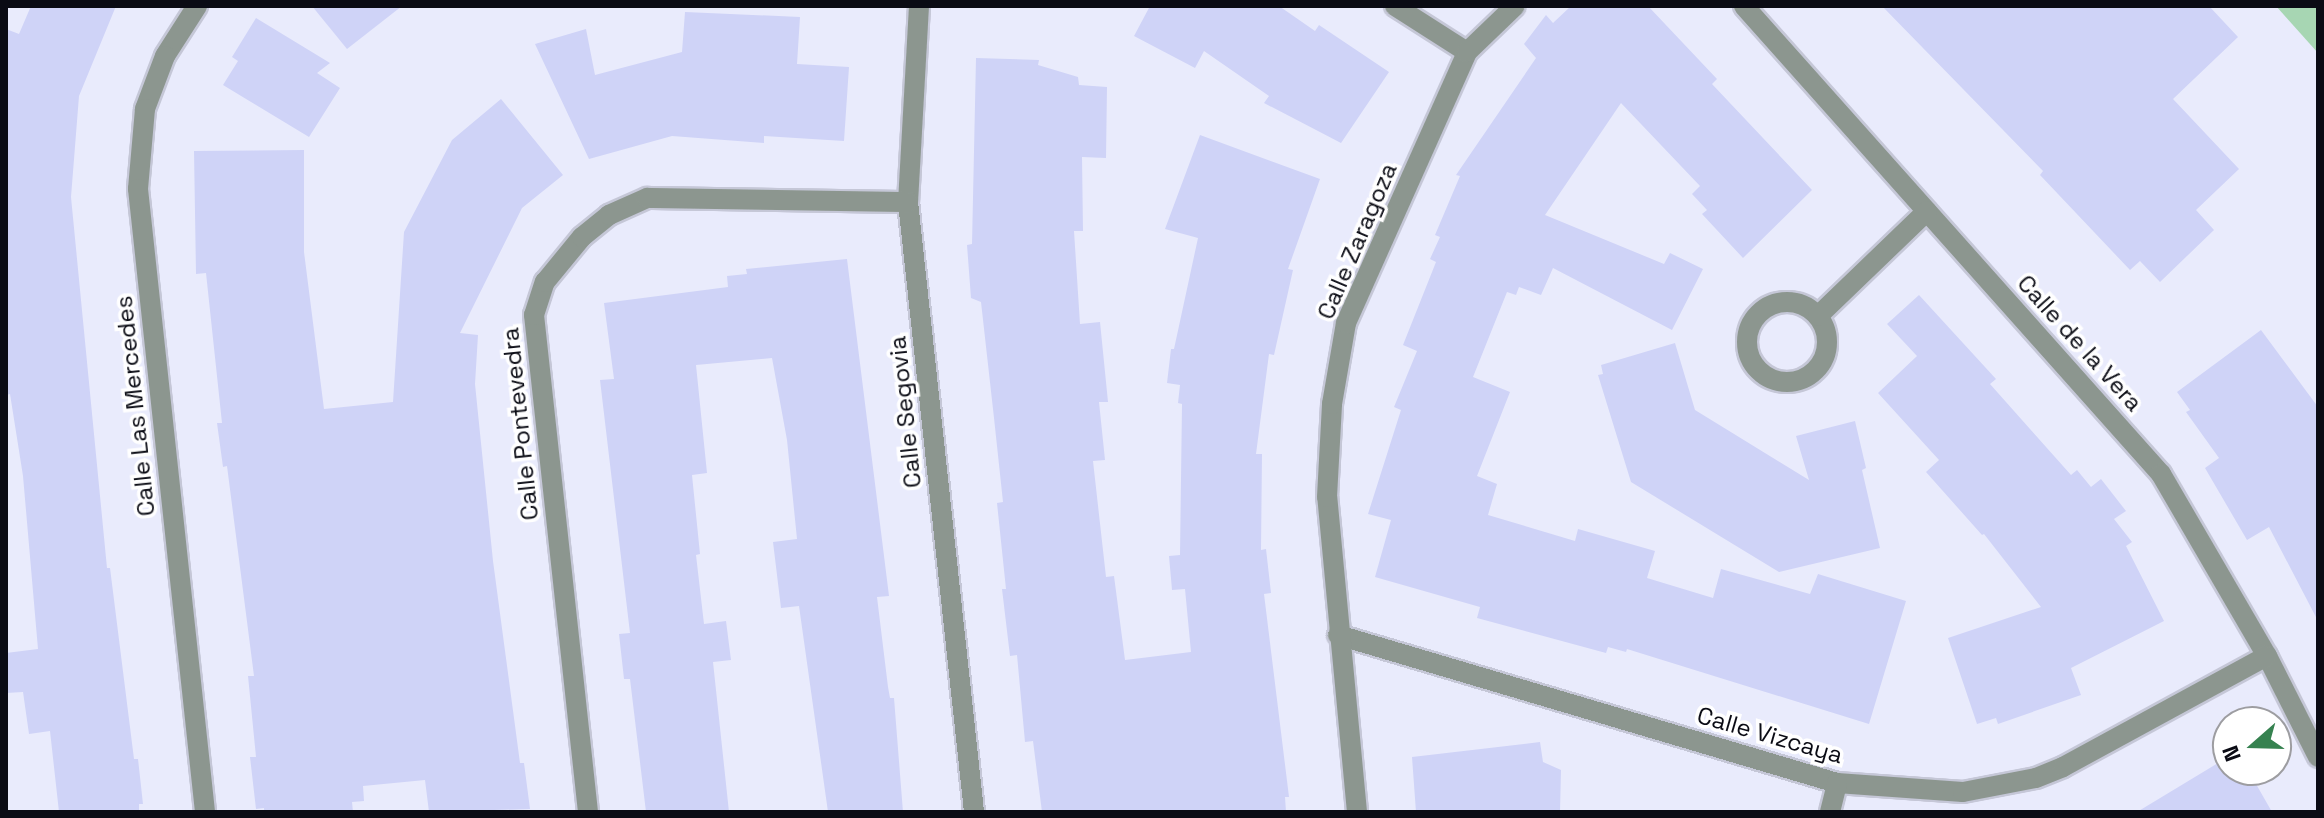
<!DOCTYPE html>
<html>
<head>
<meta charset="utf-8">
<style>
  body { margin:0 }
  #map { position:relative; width:2324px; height:818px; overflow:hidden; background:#e9ebfc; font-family:"Space Grotesk",sans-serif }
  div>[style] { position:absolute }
  .green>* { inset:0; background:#a7d6b3 }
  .building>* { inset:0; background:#cfd3f7 }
  .roads { filter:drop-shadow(2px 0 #c5c7d7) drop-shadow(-2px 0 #c5c7d7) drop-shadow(0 2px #c5c7d7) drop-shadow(0 -2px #c5c7d7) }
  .street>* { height:20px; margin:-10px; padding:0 10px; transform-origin:10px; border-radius:10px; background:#8c968f }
  .street>.ring { margin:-10px; padding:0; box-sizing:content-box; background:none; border:20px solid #8c968f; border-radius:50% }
  span { translate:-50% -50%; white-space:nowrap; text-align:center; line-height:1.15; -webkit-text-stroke:7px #fff; paint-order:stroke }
  .street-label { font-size:24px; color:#0a0b14 }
  .frame { position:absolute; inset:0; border:8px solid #0a0b14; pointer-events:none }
  .north { position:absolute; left:2212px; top:706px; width:80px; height:80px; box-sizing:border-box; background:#fff; border:2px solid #9d9da1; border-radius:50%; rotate:250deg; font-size:22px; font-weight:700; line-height:32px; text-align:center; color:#0a0b14 }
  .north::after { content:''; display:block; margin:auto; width:28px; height:36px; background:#368250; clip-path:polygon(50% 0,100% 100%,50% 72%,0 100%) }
</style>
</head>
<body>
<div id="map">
  <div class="green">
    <i style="clip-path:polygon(2276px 6px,2318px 6px,2318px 53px)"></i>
  </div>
  <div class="building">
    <i style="clip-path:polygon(31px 6px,116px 6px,79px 96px,71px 197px,107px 568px,110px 568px,134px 759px,138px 759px,143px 804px,139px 804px,139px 812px,59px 812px,50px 731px,29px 734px,23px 692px,6px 693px,6px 653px,38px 649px,23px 476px,10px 394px,6px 395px,6px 29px,19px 34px)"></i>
    <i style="clip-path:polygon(312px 6px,402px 6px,347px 49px)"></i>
    <i style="clip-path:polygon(1150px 6px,1279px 6px,1315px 31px,1319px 25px,1389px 72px,1341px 143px,1264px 103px,1269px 96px,1204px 51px,1195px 68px,1134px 36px)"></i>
    <i style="clip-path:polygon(1571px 6px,1648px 6px,1717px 79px,1712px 84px,1812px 190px,1743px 258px,1702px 214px,1707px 210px,1692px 194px,1700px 186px,1621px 103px,1545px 215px,1664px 264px,1670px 253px,1703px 269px,1672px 330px,1553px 268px,1541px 295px,1519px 287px,1516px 295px,1507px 292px,1473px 377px,1510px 392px,1477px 476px,1497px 484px,1488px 515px,1575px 541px,1578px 529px,1655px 551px,1647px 578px,1713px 598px,1721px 569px,1810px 594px,1818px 574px,1906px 601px,1869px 724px,1627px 649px,1626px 652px,1608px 647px,1606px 653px,1477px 618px,1480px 607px,1375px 577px,1391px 520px,1368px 514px,1401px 410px,1394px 407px,1417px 351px,1403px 345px,1436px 262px,1430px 259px,1440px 237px,1435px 235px,1460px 176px,1456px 175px,1536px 58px,1524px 44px,1546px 15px,1553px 23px)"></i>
    <i style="clip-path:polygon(1882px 6px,2209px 6px,2238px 37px,2173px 99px,2239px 169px,2196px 210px,2214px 230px,2160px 282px,2140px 261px,2130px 270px,2040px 175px,2043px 171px)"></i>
    <i style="clip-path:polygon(685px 12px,800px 17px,797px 64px,849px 67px,844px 141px,764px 136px,764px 143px,672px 136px,589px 159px,535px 44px,586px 29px,595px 75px,682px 52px)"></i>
    <i style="clip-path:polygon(256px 18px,330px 63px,317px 73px,340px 88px,309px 137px,223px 85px,238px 61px,232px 57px)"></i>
    <i style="clip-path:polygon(976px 58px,1039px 60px,1038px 65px,1078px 77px,1079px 85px,1107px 87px,1106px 158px,1082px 157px,1083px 231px,1074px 231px,1080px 324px,1100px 322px,1108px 402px,1099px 402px,1105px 460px,1093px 461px,1106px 577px,1114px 576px,1125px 660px,1191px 652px,1185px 589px,1172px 590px,1169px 556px,1180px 555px,1182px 404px,1178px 403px,1180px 385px,1167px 383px,1171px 349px,1174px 349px,1198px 238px,1165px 229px,1200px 135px,1320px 179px,1288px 269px,1293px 270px,1274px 355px,1269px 354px,1256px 454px,1262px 454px,1261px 550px,1266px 549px,1271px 593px,1264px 594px,1289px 797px,1285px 797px,1286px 812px,1042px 812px,1033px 741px,1025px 742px,1017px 655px,1010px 656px,1002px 589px,1006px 589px,997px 503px,1003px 502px,994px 418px,981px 302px,971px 298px,967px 245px,972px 244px)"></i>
    <i style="clip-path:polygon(501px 99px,563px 175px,522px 208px,460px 333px,478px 335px,475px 384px,493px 561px,520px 763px,524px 763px,530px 809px,429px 812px,425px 780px,363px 786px,364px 801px,352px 802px,353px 812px,264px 812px,264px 808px,256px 809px,250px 757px,256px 757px,248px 676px,254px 676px,227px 466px,223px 467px,217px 423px,222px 423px,206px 273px,196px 274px,194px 151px,304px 150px,304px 252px,324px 409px,393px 402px,404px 232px,452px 140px)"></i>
    <i style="clip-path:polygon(847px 259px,889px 596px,877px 597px,888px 687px,890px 698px,894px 698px,903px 812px,828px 812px,799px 606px,781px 608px,773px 542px,797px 539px,787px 440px,772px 358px,696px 365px,707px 473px,692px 475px,700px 554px,696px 555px,704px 624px,726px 621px,731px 660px,713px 662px,729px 812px,646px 812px,630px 679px,624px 679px,619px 634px,630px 633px,600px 380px,614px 379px,604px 303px,728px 287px,727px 276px,747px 274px,746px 269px)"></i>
    <i style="clip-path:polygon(1919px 295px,1996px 379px,1990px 384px,2071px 475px,2077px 470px,2091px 487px,2101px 479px,2126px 511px,2114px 519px,2132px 542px,2126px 546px,2164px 621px,2071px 668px,2081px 695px,1998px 724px,1996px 718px,1977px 724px,1948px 638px,2041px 607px,1984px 534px,1982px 535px,1926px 472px,1939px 460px,1878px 393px,1917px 356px,1887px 324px)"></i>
    <i style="clip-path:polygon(2261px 330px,2318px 407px,2318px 621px,2269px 527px,2247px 540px,2205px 468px,2219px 458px,2186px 412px,2190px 410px,2177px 392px)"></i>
    <i style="clip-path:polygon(1675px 343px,1695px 410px,1809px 480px,1796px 436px,1855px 421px,1866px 468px,1862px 470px,1880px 548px,1779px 572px,1631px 482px,1598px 375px,1603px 374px,1601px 365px)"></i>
    <i style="clip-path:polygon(1540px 742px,1543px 762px,1561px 770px,1560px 812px,1416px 812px,1412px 757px)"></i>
    <i style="clip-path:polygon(2228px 757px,2228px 770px,2248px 770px,2272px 812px,2137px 812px)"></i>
  </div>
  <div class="roads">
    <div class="street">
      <i style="left:197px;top:6px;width:59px;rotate:122.6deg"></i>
      <i style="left:165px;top:56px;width:57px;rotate:110.7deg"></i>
      <i style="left:145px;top:109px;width:80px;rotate:95deg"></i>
      <i style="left:138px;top:189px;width:627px;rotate:83.86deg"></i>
      <i style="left:919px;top:6px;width:196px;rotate:93.2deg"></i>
      <i style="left:908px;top:202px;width:614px;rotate:83.82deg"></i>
      <i style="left:1395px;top:6px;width:85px;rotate:32.6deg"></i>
      <i style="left:1744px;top:6px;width:627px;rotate:48.3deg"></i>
      <i style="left:2161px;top:474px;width:211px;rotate:59.8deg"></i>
      <i style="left:2267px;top:656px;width:113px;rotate:63.2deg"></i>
      <i class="ring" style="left:1747px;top:302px;width:60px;height:60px"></i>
      <i style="left:1818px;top:316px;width:151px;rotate:-43.9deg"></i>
      <i style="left:1338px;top:635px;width:520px;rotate:16.52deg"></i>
      <i style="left:1837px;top:783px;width:126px;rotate:4.1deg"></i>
      <i style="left:1963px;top:792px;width:74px;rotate:-10.9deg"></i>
      <i style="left:2036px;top:778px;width:29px;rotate:-22deg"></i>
      <i style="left:2063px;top:767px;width:232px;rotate:-28.6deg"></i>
      <i style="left:588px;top:812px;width:500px;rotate:-96.2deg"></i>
      <i style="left:534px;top:315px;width:35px;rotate:-72deg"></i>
      <i style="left:545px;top:282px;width:58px;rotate:-50.6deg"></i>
      <i style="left:582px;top:237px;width:35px;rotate:-39deg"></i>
      <i style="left:609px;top:215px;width:42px;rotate:-24.1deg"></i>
      <i style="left:647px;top:198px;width:261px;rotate:0.9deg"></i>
      <i style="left:1357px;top:812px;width:316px;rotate:-95.4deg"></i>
      <i style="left:1327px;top:497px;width:93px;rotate:-86.9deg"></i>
      <i style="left:1332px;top:404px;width:82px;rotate:-80.2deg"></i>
      <i style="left:1346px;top:323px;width:297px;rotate:-65.9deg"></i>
      <i style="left:1467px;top:52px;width:66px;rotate:-43.8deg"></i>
      <i style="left:1830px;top:812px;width:30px;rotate:-76deg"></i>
    </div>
  </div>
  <div class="street-label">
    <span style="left:1357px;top:241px;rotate:-67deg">Calle Zaragoza</span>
    <span style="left:2080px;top:343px;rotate:48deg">Calle de la Vera</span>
    <span style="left:135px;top:406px;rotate:-96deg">Calle Las Mercedes</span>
    <span style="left:905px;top:412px;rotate:-96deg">Calle Segovia</span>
    <span style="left:520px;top:424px;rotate:-96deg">Calle Pontevedra</span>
    <span style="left:1770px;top:735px;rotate:16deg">Calle Vizcaya</span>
  </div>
  <div class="frame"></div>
  <div class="north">N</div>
</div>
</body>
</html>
